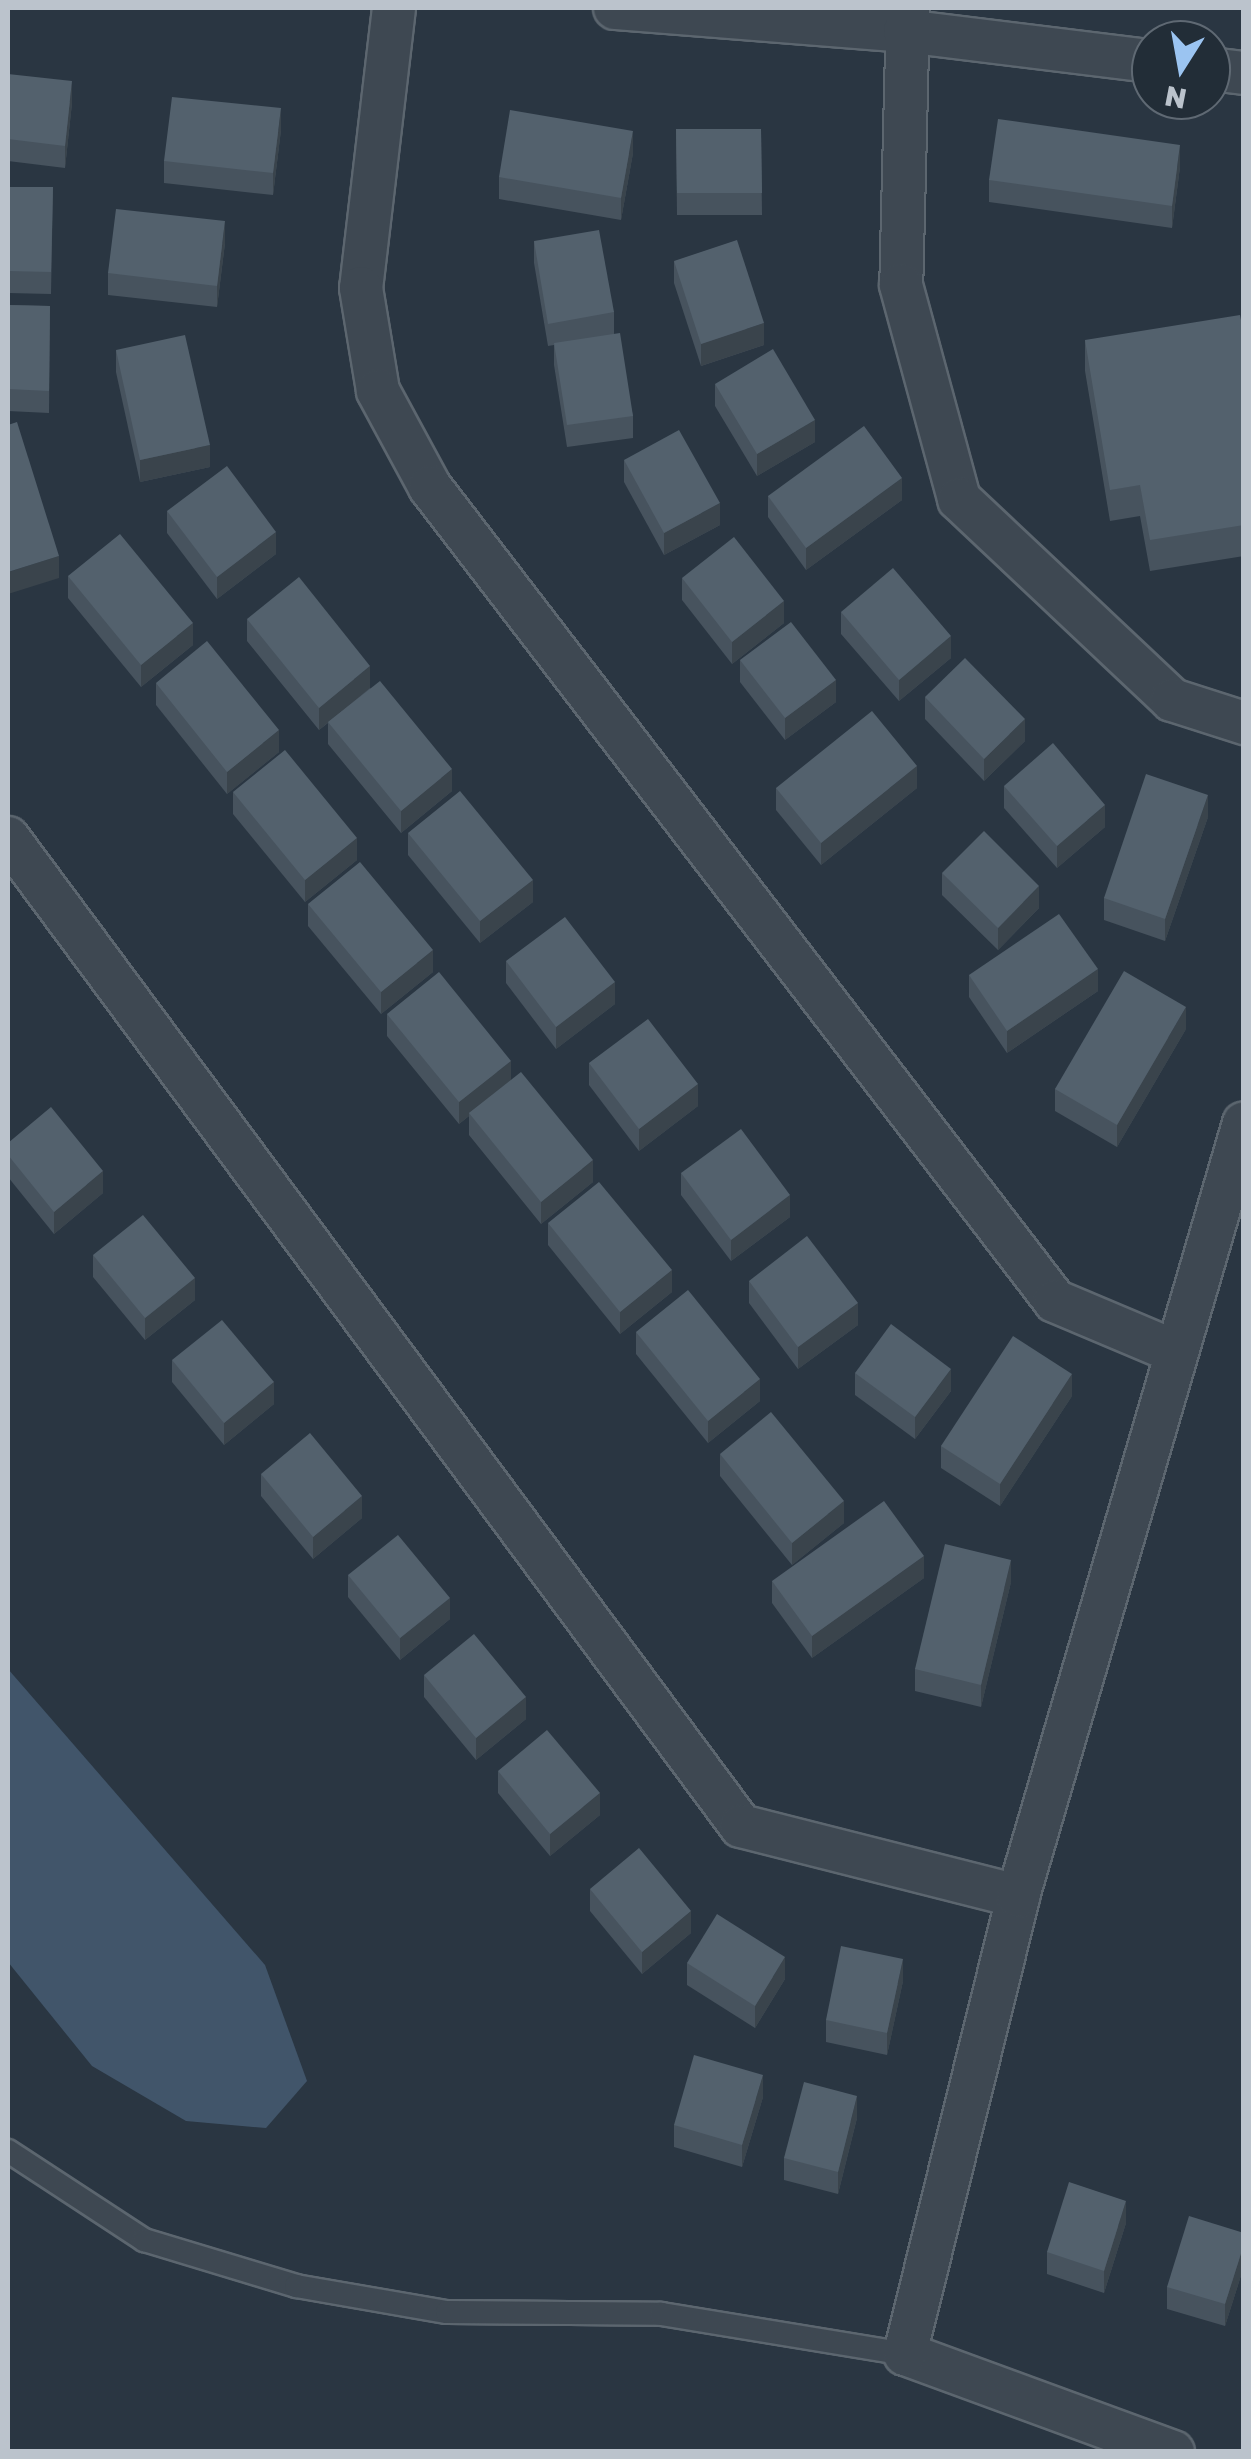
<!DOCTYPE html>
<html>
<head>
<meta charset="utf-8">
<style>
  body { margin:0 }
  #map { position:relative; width:1251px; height:2459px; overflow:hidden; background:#2a3642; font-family:"Golos Text",sans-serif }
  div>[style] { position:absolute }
  .water>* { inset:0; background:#41556a }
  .roads { filter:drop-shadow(2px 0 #5c666f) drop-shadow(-2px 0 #5c666f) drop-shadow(0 2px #5c666f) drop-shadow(0 -2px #5c666f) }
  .service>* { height:22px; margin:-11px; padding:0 11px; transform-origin:11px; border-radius:11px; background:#3e4852 }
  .minor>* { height:42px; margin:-21px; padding:0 21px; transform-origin:21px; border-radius:21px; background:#3e4852 }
  .wall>* { inset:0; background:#47535e }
  .shaded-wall>* { inset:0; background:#3a444c }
  .building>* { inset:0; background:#53616d }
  span { translate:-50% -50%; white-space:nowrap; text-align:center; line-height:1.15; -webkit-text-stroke:8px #222d37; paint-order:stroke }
  .frame { position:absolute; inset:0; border:10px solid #bbc3cc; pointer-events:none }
  .north { position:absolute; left:1131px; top:20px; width:100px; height:100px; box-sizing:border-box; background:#222d37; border:2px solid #5f6973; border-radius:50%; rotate:191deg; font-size:28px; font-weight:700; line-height:40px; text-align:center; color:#bbc3cc }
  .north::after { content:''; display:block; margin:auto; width:35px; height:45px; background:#9bc4f1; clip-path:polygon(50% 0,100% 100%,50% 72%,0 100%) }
</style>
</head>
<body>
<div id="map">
  <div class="water">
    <i style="clip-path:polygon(8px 1669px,265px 1965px,307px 2081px,266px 2128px,186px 2121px,92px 2066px,8px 1962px)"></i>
  </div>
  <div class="roads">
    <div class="service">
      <i style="left:8px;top:2151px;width:163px;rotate:33.2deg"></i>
      <i style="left:144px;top:2240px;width:159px;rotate:16.8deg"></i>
      <i style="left:296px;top:2286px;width:153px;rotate:9.8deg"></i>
      <i style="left:447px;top:2312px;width:214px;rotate:0.5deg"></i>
      <i style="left:661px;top:2314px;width:247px;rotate:9.3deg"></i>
    </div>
    <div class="minor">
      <i style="left:394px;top:8px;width:282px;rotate:96.7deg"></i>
      <i style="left:361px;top:288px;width:104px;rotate:80.6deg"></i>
      <i style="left:378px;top:391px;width:109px;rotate:61.6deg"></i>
      <i style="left:430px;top:487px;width:1026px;rotate:52.48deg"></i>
      <i style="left:1055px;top:1301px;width:131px;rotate:22.9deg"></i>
      <i style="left:615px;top:8px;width:291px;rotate:4.5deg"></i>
      <i style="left:905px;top:31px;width:248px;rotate:7deg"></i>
      <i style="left:908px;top:8px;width:277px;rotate:91.4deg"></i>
      <i style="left:901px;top:285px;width:222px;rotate:74.8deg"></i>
      <i style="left:959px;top:499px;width:293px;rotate:43.3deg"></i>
      <i style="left:1172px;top:700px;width:76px;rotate:17.7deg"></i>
      <i style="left:1211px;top:69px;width:33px;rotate:7deg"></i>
      <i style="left:8px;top:838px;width:1230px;rotate:53.43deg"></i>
      <i style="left:741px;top:1826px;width:286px;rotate:14.2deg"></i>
      <i style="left:1173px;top:2452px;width:285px;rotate:-159.9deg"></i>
      <i style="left:905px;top:2354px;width:472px;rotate:-76.1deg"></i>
      <i style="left:1018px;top:1896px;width:805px;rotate:-73.7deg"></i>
    </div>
  </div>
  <div class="wall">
    <i style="clip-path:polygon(8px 74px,72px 103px,65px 168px,8px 161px)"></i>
    <i style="clip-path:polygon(676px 129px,761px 129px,762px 215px,677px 215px)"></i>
    <i style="clip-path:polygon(281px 130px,273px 195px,164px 183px,164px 161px)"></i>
    <i style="clip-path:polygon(633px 153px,621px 220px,499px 199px,499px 177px)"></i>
    <i style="clip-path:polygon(1180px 167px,1172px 228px,989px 202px,989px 180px)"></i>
    <i style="clip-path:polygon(8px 187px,53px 187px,51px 294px,8px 293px)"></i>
    <i style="clip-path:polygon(534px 241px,614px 312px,614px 334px,633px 416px,633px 438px,567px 447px,554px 365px,554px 345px,548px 346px,534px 263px)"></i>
    <i style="clip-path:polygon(225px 243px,217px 307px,108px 295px,108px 273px)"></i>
    <i style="clip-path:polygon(674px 261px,764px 345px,701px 366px,674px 283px)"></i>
    <i style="clip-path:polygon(8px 305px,50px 306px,49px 413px,8px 411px)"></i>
    <i style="clip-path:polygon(1244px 336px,1244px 556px,1150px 571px,1140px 516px,1110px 521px,1085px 371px,1085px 340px)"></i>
    <i style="clip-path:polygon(116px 350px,210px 467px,140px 482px,116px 372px)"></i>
    <i style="clip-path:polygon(715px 384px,815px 442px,757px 476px,715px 406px)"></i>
    <i style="clip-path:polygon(624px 460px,720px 525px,664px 555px,624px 482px)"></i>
    <i style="clip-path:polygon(768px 496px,902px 500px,806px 570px,768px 517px)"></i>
    <i style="clip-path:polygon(167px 511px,276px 554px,217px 599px,167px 533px)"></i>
    <i style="clip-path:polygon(68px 576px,193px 645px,141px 687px,68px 598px)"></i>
    <i style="clip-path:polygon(682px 578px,784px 623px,732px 664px,682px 600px)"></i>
    <i style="clip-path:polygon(841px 612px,951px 658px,899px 701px,841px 634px)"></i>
    <i style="clip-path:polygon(247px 619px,370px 688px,452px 791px,401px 833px,328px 744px,328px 723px,319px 730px,247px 641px)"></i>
    <i style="clip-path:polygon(740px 660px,836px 702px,785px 740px,740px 682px)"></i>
    <i style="clip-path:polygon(156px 683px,279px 752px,227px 794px,156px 705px)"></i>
    <i style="clip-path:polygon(925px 697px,1025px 741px,984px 781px,925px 719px)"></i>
    <i style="clip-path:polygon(1004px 786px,1105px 827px,1057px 868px,1004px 808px)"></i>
    <i style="clip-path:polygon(776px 788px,917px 788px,821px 865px,776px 810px)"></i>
    <i style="clip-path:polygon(233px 792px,357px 860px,305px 902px,233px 814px)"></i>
    <i style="clip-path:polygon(1208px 817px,1165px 941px,1104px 920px,1104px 898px)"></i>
    <i style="clip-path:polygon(408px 833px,533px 902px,480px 943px,408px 855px)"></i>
    <i style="clip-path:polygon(942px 873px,1039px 908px,998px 950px,942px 895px)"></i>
    <i style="clip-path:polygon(308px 904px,433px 972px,381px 1014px,308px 926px)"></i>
    <i style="clip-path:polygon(506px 961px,615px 1004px,556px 1049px,506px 983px)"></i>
    <i style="clip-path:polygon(969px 975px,1098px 991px,1007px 1053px,969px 997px)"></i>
    <i style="clip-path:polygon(387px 1014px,511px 1080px,593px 1182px,541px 1224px,469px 1135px,469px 1116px,459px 1124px,387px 1036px)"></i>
    <i style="clip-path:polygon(1186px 1029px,1117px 1147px,1055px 1111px,1055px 1089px)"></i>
    <i style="clip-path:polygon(589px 1063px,698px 1106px,639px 1151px,589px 1085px)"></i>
    <i style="clip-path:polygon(8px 1143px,103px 1193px,54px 1234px,8px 1177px)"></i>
    <i style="clip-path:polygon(681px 1173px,790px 1217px,731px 1261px,681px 1195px)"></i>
    <i style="clip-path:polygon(548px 1223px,672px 1292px,620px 1334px,548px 1245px)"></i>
    <i style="clip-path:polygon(93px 1255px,195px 1300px,145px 1340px,93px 1277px)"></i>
    <i style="clip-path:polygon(749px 1281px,858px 1325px,798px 1369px,749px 1303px)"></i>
    <i style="clip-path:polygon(636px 1332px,760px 1401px,708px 1443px,636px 1354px)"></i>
    <i style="clip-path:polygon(172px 1360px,274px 1404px,224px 1445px,172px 1382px)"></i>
    <i style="clip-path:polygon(855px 1373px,951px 1391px,915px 1439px,855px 1395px)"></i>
    <i style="clip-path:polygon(1072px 1396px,1000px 1506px,941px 1468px,941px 1446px)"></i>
    <i style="clip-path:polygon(720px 1454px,844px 1523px,792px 1565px,720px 1476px)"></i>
    <i style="clip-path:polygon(261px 1474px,362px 1518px,313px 1559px,261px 1496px)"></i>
    <i style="clip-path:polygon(348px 1575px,450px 1619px,400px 1660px,348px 1597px)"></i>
    <i style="clip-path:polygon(924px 1578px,812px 1658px,772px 1603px,772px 1581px)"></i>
    <i style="clip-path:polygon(1011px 1582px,981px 1707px,915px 1691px,915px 1669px)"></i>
    <i style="clip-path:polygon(424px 1675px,526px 1719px,476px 1760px,424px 1697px)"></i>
    <i style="clip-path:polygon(498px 1771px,600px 1815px,550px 1856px,498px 1793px)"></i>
    <i style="clip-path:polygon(590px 1889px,691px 1933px,642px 1974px,590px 1911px)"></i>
    <i style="clip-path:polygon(687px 1963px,785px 1979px,755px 2028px,687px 1985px)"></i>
    <i style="clip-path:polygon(903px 1981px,887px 2055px,826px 2042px,826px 2020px)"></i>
    <i style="clip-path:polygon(763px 2097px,742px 2167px,674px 2147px,674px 2125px)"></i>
    <i style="clip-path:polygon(857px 2118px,838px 2194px,784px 2180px,784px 2158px)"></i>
    <i style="clip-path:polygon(1126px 2223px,1104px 2293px,1047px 2274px,1047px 2252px)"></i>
    <i style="clip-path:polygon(1244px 2233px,1244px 2266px,1225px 2326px,1167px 2309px,1167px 2287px)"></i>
  </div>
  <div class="shaded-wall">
    <i style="clip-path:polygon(72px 81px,72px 103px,65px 168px,65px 146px)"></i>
    <i style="clip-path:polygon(281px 108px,281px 130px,273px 195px,273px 173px)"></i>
    <i style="clip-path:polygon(633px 131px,633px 153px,621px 220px,621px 198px)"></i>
    <i style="clip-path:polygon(1180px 145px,1180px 167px,1172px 228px,1172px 206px)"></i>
    <i style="clip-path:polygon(225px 221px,225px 243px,217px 307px,217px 286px)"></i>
    <i style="clip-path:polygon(764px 323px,764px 345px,701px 366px,701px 344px)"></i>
    <i style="clip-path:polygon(815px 420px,815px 442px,757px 476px,757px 454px)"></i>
    <i style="clip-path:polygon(210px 445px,210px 467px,140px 482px,140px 460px)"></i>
    <i style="clip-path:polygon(902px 478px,902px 500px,806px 570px,806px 548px)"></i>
    <i style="clip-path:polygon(720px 503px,720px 525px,664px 555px,664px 533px)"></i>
    <i style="clip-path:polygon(276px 532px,276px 554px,217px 599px,217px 577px)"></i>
    <i style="clip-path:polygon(59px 556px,59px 578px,8px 594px,8px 572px)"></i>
    <i style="clip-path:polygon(784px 601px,784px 623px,732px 664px,732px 642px)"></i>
    <i style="clip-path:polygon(193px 623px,193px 645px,141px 687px,141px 665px)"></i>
    <i style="clip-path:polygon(951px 636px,951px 658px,899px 701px,899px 680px)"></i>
    <i style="clip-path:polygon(370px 666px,370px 688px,319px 730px,319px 708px)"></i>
    <i style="clip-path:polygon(836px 680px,836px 702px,785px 740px,785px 718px)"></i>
    <i style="clip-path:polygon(1025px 719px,1025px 741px,984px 781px,984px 759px)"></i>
    <i style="clip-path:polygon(279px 730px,279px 752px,227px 794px,227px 772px)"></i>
    <i style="clip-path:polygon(917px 766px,917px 788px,821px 865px,821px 843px)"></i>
    <i style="clip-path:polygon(452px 769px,452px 791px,401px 833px,401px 811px)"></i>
    <i style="clip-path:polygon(1208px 795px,1208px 817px,1165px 941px,1165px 919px)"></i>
    <i style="clip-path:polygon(1105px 805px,1105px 827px,1057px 868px,1057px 846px)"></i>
    <i style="clip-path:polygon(357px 838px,357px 860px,305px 902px,305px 880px)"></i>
    <i style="clip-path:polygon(533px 880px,533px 902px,480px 943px,480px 921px)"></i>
    <i style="clip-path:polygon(1039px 886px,1039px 908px,998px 950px,998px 928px)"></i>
    <i style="clip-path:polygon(433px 950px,433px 972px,381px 1014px,381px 992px)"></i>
    <i style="clip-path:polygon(1098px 969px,1098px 991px,1007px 1053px,1007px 1031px)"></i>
    <i style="clip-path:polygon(615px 982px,615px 1004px,556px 1049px,556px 1027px)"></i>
    <i style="clip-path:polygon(1186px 1007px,1186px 1029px,1117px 1147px,1117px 1125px)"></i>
    <i style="clip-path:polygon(511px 1061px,511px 1082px,469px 1113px,469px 1116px,459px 1124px,459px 1102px)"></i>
    <i style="clip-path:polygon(698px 1084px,698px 1106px,639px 1151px,639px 1129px)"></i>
    <i style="clip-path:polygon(593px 1160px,593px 1182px,541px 1224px,541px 1202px)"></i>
    <i style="clip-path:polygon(103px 1171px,103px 1193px,54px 1234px,54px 1212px)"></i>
    <i style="clip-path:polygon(790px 1195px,790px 1217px,731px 1261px,731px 1240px)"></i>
    <i style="clip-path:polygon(672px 1270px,672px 1292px,620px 1334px,620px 1312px)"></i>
    <i style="clip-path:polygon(195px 1278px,195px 1300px,145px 1340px,145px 1318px)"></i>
    <i style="clip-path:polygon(858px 1303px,858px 1325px,798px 1369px,798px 1347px)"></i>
    <i style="clip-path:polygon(951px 1369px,951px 1391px,915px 1439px,915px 1417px)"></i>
    <i style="clip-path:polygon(1072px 1374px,1072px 1396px,1000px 1506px,1000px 1484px)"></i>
    <i style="clip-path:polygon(760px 1379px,760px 1401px,708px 1443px,708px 1421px)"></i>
    <i style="clip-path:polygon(274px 1382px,274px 1404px,224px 1445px,224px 1423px)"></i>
    <i style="clip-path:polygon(362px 1496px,362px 1518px,313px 1559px,313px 1537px)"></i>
    <i style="clip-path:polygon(844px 1501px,844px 1523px,792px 1565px,792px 1543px)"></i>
    <i style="clip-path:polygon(924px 1556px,924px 1578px,812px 1658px,812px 1636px)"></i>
    <i style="clip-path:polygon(1011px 1560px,1011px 1582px,981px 1707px,981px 1685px)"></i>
    <i style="clip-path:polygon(450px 1598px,450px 1619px,400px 1660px,400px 1638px)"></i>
    <i style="clip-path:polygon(526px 1697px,526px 1719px,476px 1760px,476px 1738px)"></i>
    <i style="clip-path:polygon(600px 1793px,600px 1815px,550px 1856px,550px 1834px)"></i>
    <i style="clip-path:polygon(691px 1911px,691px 1933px,642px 1974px,642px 1952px)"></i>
    <i style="clip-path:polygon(785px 1957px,785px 1979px,755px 2028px,755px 2006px)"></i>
    <i style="clip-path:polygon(903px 1959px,903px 1981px,887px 2055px,887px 2033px)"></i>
    <i style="clip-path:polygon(763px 2075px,763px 2097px,742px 2167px,742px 2145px)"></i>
    <i style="clip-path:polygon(857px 2096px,857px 2118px,838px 2194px,838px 2172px)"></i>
    <i style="clip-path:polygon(1126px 2201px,1126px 2223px,1104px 2293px,1104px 2271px)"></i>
    <i style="clip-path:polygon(1244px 2244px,1244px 2266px,1225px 2326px,1225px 2304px)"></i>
  </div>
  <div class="building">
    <i style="clip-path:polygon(8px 74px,72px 81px,65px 146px,8px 139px)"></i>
    <i style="clip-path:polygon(172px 97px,281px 108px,273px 173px,164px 161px)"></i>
    <i style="clip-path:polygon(510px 110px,633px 131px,621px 198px,499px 177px)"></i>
    <i style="clip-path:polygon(998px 119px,1180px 145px,1172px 206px,989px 180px)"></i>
    <i style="clip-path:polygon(676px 129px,761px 129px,762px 193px,677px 193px)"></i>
    <i style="clip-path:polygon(8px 187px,53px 187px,51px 272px,8px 271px)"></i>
    <i style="clip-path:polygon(116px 209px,225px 221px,217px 286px,108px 273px)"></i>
    <i style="clip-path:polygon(599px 230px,614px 312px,548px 324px,534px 241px)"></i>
    <i style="clip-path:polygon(737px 240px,764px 323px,701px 344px,674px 261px)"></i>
    <i style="clip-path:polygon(8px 305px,50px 306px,49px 391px,8px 389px)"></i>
    <i style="clip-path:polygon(1240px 315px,1244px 336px,1244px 525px,1150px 540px,1140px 485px,1110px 490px,1085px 340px)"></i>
    <i style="clip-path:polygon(620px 333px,633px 416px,567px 425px,554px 343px)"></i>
    <i style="clip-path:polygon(185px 335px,210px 445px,140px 460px,116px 350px)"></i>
    <i style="clip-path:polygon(773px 349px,815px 420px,757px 454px,715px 384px)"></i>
    <i style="clip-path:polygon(17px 422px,59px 556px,8px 572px,8px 425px)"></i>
    <i style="clip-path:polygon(864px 426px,902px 478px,806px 548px,768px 496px)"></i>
    <i style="clip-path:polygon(679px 430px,720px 503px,664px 533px,624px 460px)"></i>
    <i style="clip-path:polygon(227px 466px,276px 532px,217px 577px,167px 511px)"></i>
    <i style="clip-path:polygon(120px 534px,193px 623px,141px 665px,68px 576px)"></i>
    <i style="clip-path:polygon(734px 537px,784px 601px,732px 642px,682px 578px)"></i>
    <i style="clip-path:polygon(893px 568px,951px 636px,899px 680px,841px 612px)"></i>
    <i style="clip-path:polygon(299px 577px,370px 666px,319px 708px,247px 619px)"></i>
    <i style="clip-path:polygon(791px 622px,836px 680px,785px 718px,740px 660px)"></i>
    <i style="clip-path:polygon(207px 641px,279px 730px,227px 772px,156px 683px)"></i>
    <i style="clip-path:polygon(965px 658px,1025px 719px,984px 759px,925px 697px)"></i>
    <i style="clip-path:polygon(380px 681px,452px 769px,401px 811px,328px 722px)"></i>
    <i style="clip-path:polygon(872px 711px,917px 766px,821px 843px,776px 788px)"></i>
    <i style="clip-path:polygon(1053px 743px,1105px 805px,1057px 846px,1004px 786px)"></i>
    <i style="clip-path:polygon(285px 750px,357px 838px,305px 880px,233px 792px)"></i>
    <i style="clip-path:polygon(1146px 774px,1208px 795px,1165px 919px,1104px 898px)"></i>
    <i style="clip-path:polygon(460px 791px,533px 880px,480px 921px,408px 833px)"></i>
    <i style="clip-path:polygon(984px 831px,1039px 886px,998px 928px,942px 873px)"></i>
    <i style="clip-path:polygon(360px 862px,433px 950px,381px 992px,308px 904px)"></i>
    <i style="clip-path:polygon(1059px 914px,1098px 969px,1007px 1031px,969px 975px)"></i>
    <i style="clip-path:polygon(565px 917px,615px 982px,556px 1027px,506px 961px)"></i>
    <i style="clip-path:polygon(1124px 971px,1186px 1007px,1117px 1125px,1055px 1089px)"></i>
    <i style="clip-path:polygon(439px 972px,511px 1061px,459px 1102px,387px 1014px)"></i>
    <i style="clip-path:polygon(648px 1019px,698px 1084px,639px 1129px,589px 1063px)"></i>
    <i style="clip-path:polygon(521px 1072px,593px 1160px,541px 1202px,469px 1113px)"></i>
    <i style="clip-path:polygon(51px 1107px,103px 1171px,54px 1212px,8px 1155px,8px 1143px)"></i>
    <i style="clip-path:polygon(741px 1129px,790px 1195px,731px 1240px,681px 1173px)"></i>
    <i style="clip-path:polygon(599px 1182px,672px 1270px,620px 1312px,548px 1223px)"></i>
    <i style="clip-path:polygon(143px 1215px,195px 1278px,145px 1318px,93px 1255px)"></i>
    <i style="clip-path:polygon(807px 1236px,858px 1303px,798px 1347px,749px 1281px)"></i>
    <i style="clip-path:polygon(688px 1290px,760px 1379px,708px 1421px,636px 1332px)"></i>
    <i style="clip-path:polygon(222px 1320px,274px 1382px,224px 1423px,172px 1360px)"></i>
    <i style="clip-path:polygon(891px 1324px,951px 1369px,915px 1417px,855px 1373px)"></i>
    <i style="clip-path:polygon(1013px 1336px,1072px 1374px,1000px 1484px,941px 1446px)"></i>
    <i style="clip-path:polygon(771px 1412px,844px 1501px,792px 1543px,720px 1454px)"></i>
    <i style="clip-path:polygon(310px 1433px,362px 1496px,313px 1537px,261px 1474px)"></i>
    <i style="clip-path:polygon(884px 1501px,924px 1556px,812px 1636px,772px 1581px)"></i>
    <i style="clip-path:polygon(398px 1535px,450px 1598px,400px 1638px,348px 1575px)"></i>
    <i style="clip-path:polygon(945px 1544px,1011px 1560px,981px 1685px,915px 1669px)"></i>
    <i style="clip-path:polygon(474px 1634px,526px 1697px,476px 1738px,424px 1675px)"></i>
    <i style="clip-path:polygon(547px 1730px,600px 1793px,550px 1834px,498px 1771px)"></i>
    <i style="clip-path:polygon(639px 1848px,691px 1911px,642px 1952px,590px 1889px)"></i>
    <i style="clip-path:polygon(717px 1914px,785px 1957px,755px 2006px,687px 1963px)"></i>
    <i style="clip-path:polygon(841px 1946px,903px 1959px,887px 2033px,826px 2020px)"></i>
    <i style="clip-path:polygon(694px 2055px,763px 2075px,742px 2145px,674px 2125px)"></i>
    <i style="clip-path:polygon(804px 2082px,857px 2096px,838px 2172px,784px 2158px)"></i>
    <i style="clip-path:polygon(1069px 2182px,1126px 2201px,1104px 2271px,1047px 2252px)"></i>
    <i style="clip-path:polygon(1189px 2216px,1244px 2233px,1244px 2244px,1225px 2304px,1167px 2287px)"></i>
  </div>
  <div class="frame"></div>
  <div class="north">N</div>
</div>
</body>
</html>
